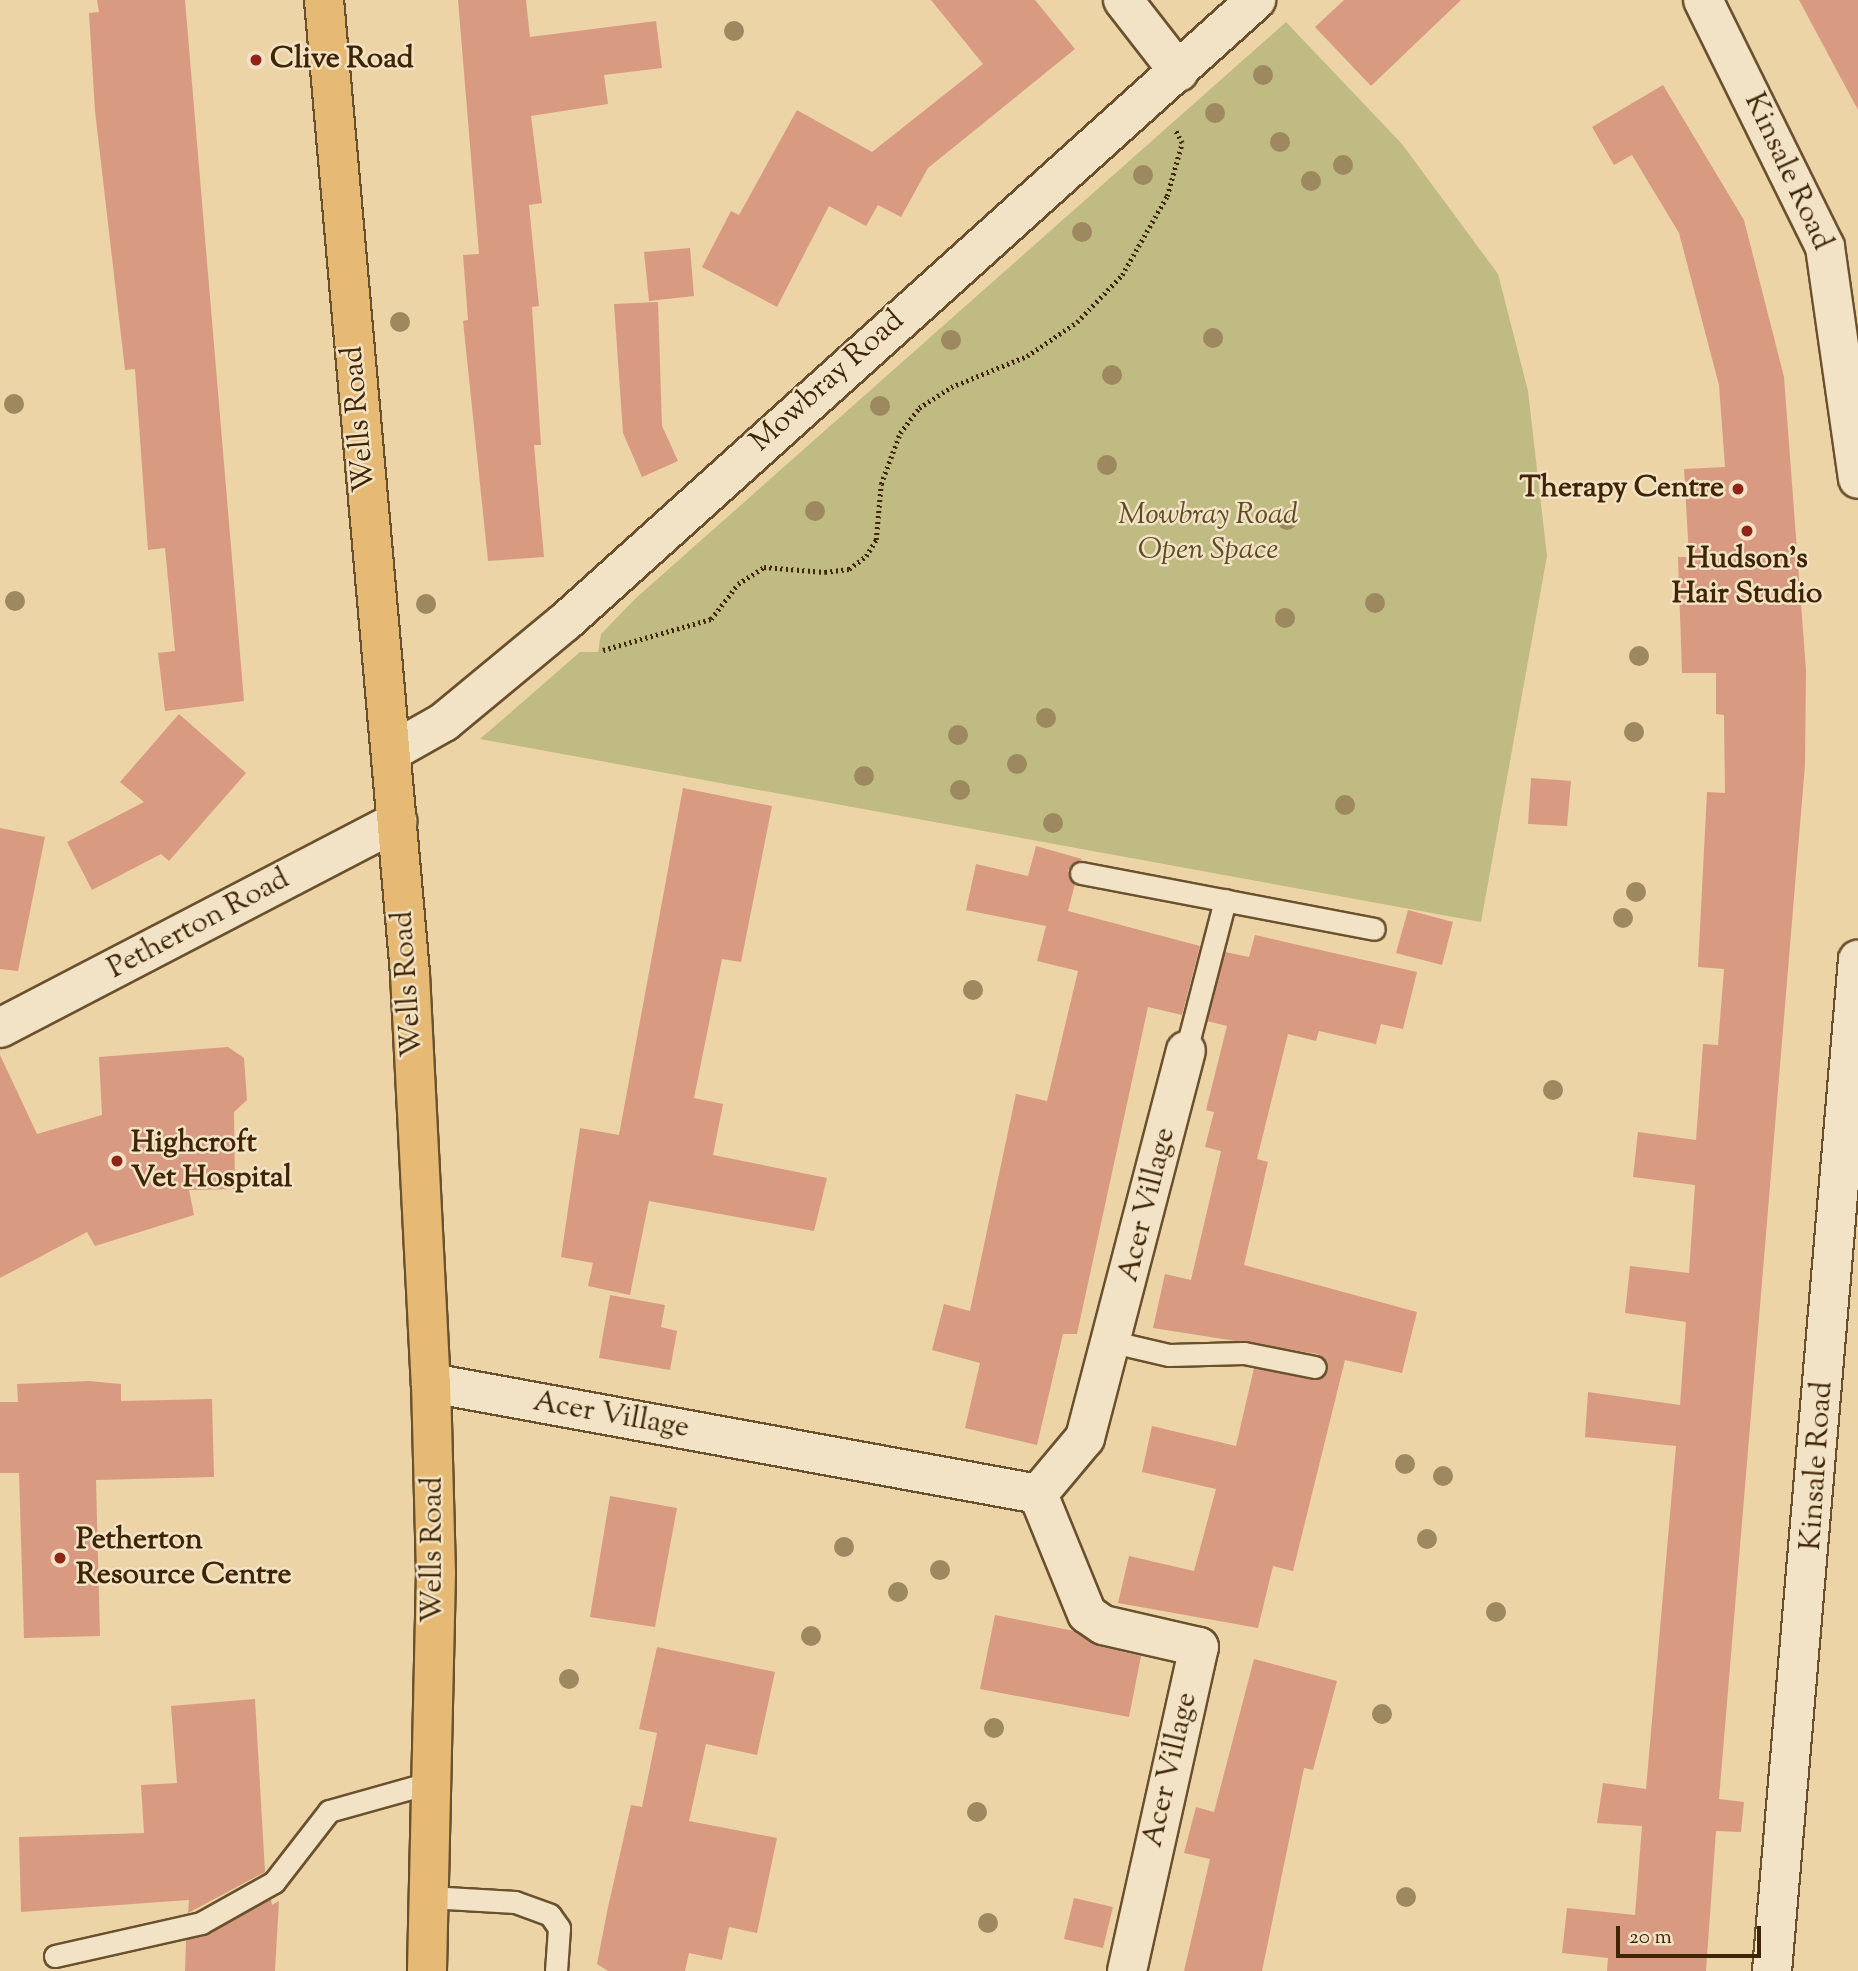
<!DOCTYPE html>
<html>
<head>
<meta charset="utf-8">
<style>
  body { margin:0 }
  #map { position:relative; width:1858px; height:1971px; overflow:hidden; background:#ecd4a7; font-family:"Sorts Mill Goudy",serif }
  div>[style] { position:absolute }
  .green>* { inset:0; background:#bfbb82 }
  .building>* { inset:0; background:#d99a82 }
  .path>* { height:4.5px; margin-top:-2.25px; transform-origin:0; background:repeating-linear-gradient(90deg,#3f2504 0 2px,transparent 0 5.5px) }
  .roads { filter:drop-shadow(2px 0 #6a512d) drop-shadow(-2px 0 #6a512d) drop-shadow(0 2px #6a512d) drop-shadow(0 -2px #6a512d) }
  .lane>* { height:21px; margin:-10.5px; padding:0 10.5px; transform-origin:10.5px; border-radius:10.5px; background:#f3e3c6 }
  .street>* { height:38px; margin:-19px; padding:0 19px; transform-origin:19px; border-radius:19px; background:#f3e3c6 }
  .highway>* { height:38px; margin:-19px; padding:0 19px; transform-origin:19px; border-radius:19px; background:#e6ba74 }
  .trees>* { width:20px; height:20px; margin:-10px; border-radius:50%; background:#9e885f }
  .dots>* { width:19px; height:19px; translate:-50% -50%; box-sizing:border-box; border:4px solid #f3e3c6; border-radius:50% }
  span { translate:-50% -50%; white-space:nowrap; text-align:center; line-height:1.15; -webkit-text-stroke:5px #f3e3c6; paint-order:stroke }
  .poi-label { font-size:30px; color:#3f2504; font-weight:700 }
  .left { translate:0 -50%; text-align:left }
  .right { translate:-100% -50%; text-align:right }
  .street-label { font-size:30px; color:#3f2504 }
  .park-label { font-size:30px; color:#5f4a24; font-style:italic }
  .scale { position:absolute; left:1616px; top:1926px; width:145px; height:32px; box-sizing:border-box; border:4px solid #3f2504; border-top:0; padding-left:9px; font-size:21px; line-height:24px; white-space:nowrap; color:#3f2504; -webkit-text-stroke:5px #f3e3c6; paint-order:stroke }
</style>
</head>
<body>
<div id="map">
  <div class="green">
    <i style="clip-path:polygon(1286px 22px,1402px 144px,1498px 274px,1528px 391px,1547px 556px,1481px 922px,480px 739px,580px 652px,598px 652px,601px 634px,636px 598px)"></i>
  </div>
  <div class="building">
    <i style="clip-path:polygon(97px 0,185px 0,244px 701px,165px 711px,158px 653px,175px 651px,165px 548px,148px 550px,135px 369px,125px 370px,95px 111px,89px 13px,99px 12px)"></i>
    <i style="clip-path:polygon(458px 0,526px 0,530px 37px,656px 21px,662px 68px,604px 75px,608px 104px,531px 116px,542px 203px,529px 205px,539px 306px,532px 307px,541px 445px,534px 445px,544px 557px,488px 561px,463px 321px,468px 320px,463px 255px,479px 254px)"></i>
    <i style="clip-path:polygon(931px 0,1035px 0,1075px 49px,928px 168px,901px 217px,878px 205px,866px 226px,829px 206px,777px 307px,702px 267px,731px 211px,739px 215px,797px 110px,872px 152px,983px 64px)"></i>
    <i style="clip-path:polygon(1344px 0,1461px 0,1371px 86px,1315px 27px)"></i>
    <i style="clip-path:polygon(1799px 0,1858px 0,1858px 110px)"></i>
    <i style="clip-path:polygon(1663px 85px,1744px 220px,1784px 377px,1806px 670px,1805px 765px,1719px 1799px,1744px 1802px,1741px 1832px,1716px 1831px,1706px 1971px,1607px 1971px,1608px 1958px,1562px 1953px,1567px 1908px,1635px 1915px,1642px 1826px,1597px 1823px,1603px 1783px,1646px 1789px,1676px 1446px,1585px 1437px,1588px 1392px,1680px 1405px,1686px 1322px,1625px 1313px,1630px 1266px,1689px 1273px,1695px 1185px,1633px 1177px,1638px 1132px,1696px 1140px,1703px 1044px,1718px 1045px,1724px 969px,1698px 967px,1707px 792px,1725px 793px,1724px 715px,1716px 714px,1716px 673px,1682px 673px,1678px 557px,1689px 557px,1684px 469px,1725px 467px,1719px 385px,1679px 233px,1632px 155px,1614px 165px,1592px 127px)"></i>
    <i style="clip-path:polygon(690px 248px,694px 296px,649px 301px,644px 252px)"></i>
    <i style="clip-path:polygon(658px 302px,662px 426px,678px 461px,642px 477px,623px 433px,614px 304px)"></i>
    <i style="clip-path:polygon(179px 714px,246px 773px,169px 861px,161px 854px,92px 890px,67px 842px,144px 802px,120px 782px)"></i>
    <i style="clip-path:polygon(1531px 778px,1571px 781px,1567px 826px,1528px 824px)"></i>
    <i style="clip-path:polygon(683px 788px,772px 806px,741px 962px,722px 959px,694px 1098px,723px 1104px,713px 1155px,827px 1178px,814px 1231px,649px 1201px,630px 1295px,588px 1286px,593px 1263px,561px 1257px,580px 1128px,619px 1135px)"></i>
    <i style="clip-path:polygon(0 828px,45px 837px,18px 971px,0 969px)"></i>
    <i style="clip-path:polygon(1036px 846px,1082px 859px,1068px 870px,1075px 884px,1068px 911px,1200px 946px,1182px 1015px,1148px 1007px,1077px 1334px,1063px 1334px,1037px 1445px,965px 1428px,980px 1363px,932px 1350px,944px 1304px,970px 1311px,1016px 1094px,1047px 1101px,1078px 971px,1037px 961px,1046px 926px,966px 910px,976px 864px,1028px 876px)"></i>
    <i style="clip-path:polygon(1408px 910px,1453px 922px,1442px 965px,1396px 953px)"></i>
    <i style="clip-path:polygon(1255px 935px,1417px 972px,1403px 1029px,1381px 1024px,1376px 1044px,1319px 1031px,1316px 1041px,1288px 1034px,1257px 1159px,1268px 1162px,1244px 1265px,1417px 1312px,1402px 1373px,1345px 1360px,1293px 1571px,1273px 1566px,1258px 1628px,1118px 1603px,1129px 1556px,1194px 1571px,1216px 1489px,1142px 1472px,1152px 1426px,1236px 1446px,1254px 1368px,1313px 1380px,1328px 1370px,1318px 1354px,1153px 1328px,1165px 1274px,1191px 1280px,1221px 1151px,1205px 1147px,1214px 1112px,1206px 1110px,1227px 1026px,1207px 1021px,1225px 952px,1249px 957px)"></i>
    <i style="clip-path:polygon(228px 1047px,244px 1058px,247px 1100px,234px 1112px,235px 1189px,189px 1190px,194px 1215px,95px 1246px,87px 1232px,0 1278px,0 1055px,37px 1134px,102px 1115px,99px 1057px)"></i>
    <i style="clip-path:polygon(610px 1295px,665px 1305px,661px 1327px,677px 1331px,670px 1370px,599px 1358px)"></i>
    <i style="clip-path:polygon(89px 1381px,121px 1384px,121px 1401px,212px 1399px,214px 1477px,96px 1480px,100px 1636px,24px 1638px,19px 1473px,0 1473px,0 1402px,18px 1402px,17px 1384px)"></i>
    <i style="clip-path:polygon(610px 1496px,677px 1508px,655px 1627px,590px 1617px)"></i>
    <i style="clip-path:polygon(995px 1615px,1074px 1631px,1098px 1646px,1141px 1656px,1129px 1717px,980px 1689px)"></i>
    <i style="clip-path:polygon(657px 1647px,775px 1672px,757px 1755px,706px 1744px,689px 1821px,777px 1838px,757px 1933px,729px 1927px,722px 1960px,689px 1953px,685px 1971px,608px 1971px,597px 1964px,607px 1912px,631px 1805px,642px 1807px,657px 1733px,639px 1729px)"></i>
    <i style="clip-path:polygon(1254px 1659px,1337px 1681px,1313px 1770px,1304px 1768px,1262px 1971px,1184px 1971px,1210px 1859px,1184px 1853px,1196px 1807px,1214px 1812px)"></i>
    <i style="clip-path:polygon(255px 1699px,265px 1872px,188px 1913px,189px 1900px,21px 1912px,19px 1837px,144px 1833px,141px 1785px,177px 1783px,171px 1706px)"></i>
    <i style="clip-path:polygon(1074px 1898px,1113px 1907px,1103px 1948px,1064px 1939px)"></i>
    <i style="clip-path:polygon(271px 1899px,272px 1905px,279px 1901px,275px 1971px,185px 1971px,186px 1940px)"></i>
  </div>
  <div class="path">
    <i style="left:603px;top:650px;width:112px;rotate:-16deg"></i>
    <i style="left:711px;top:619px;width:44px;rotate:-52.4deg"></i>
    <i style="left:738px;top:584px;width:31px;rotate:-33deg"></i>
    <i style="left:764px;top:567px;width:61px;rotate:4.7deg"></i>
    <i style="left:825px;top:572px;width:24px;rotate:-7deg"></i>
    <i style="left:849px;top:569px;width:21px;rotate:-37deg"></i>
    <i style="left:866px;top:556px;width:19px;rotate:-58deg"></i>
    <i style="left:876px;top:540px;width:56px;rotate:-84.9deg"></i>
    <i style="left:881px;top:484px;width:54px;rotate:-69.6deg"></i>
    <i style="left:900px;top:433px;width:31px;rotate:-53deg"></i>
    <i style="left:919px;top:408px;width:38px;rotate:-33deg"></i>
    <i style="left:951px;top:387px;width:82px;rotate:-22.2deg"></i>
    <i style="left:1027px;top:356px;width:60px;rotate:-34.2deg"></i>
    <i style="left:1077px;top:322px;width:65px;rotate:-46.2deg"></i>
    <i style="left:1122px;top:275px;width:91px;rotate:-60.3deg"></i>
    <i style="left:1167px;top:196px;width:55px;rotate:-74.2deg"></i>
    <i style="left:1182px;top:143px;width:15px;rotate:-118deg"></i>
  </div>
  <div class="roads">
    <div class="lane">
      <i style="left:1081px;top:873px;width:298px;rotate:10.8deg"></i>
      <i style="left:1186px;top:1051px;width:156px;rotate:-75.5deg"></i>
      <i style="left:1113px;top:1342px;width:57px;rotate:13.1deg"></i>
      <i style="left:1169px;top:1355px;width:75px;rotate:-1.5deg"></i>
      <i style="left:1244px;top:1353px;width:72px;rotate:11.2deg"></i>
      <i style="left:429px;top:1897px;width:86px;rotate:3.3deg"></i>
      <i style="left:515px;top:1902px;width:37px;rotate:20deg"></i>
      <i style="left:550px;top:1915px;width:16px;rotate:55deg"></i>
      <i style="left:559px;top:1928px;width:43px;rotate:94deg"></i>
      <i style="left:55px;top:1956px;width:150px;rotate:-12.7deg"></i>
      <i style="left:201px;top:1923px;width:84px;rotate:-29.3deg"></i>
      <i style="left:274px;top:1882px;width:90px;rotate:-52.2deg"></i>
      <i style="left:329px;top:1811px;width:107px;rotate:-15.7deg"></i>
    </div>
    <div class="street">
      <i style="left:1123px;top:0;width:91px;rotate:52.1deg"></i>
      <i style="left:1703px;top:0;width:275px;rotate:63.7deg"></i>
      <i style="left:1825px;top:247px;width:234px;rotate:81.9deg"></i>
      <i style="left:391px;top:752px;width:61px;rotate:-29.5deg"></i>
      <i style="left:444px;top:722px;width:157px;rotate:-39.6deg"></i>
      <i style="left:565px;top:622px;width:930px;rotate:-41.99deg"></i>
      <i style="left:0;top:1028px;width:448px;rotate:-27.5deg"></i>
      <i style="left:431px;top:1383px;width:617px;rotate:10.36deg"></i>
      <i style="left:1127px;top:1971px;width:332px;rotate:-77.5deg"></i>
      <i style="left:1199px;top:1647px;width:98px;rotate:-167.1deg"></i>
      <i style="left:1103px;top:1625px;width:19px;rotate:-145deg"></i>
      <i style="left:1087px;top:1614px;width:130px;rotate:-112.2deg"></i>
      <i style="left:1038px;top:1494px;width:73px;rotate:-50deg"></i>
      <i style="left:1085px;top:1438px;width:400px;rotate:-75.4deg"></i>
      <i style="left:1772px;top:1971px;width:1015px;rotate:-85.14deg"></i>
    </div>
    <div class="highway">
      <i style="left:324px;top:0;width:978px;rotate:84.95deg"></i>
      <i style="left:410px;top:974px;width:410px;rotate:87.1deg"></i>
      <i style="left:431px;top:1383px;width:190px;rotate:88.5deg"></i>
      <i style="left:436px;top:1573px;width:398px;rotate:91.3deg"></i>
    </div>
  </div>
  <div class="trees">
    <i style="left:734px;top:31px"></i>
    <i style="left:1263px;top:75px"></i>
    <i style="left:1215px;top:113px"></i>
    <i style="left:1280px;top:142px"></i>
    <i style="left:1343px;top:165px"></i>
    <i style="left:1143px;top:175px"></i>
    <i style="left:1311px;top:181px"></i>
    <i style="left:1082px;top:232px"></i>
    <i style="left:400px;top:322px"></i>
    <i style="left:1213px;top:338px"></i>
    <i style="left:951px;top:340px"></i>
    <i style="left:1112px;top:375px"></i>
    <i style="left:14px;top:404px"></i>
    <i style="left:880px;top:406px"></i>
    <i style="left:1107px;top:465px"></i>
    <i style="left:815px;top:511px"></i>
    <i style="left:1287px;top:520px"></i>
    <i style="left:15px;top:601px"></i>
    <i style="left:1375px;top:603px"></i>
    <i style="left:426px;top:604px"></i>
    <i style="left:1285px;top:618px"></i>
    <i style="left:1639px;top:656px"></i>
    <i style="left:1046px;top:718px"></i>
    <i style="left:1634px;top:732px"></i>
    <i style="left:958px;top:735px"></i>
    <i style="left:1017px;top:764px"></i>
    <i style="left:864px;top:776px"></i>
    <i style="left:960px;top:790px"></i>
    <i style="left:1345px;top:805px"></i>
    <i style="left:1053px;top:823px"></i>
    <i style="left:1636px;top:892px"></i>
    <i style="left:1623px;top:918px"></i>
    <i style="left:973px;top:990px"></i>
    <i style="left:1553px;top:1090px"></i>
    <i style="left:1405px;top:1464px"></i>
    <i style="left:1443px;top:1476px"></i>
    <i style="left:1427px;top:1539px"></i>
    <i style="left:844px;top:1547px"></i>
    <i style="left:940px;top:1570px"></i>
    <i style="left:898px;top:1592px"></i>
    <i style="left:1496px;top:1612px"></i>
    <i style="left:811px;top:1636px"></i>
    <i style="left:569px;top:1679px"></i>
    <i style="left:1382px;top:1714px"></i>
    <i style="left:994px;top:1728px"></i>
    <i style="left:977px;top:1812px"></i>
    <i style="left:1406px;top:1897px"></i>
    <i style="left:988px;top:1923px"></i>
  </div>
  <div class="dots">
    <i style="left:256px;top:60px;background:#8f2418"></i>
    <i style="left:1738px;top:489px;background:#8f2418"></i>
    <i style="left:1747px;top:531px;background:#8f2418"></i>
    <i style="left:117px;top:1161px;background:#8f2418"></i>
    <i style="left:60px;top:1558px;background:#8f2418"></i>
  </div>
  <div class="poi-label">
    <span class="left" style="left:270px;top:60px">Clive Road</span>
    <span class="right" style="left:1724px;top:489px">Therapy Centre</span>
    <span style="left:1747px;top:577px">Hudson's<br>Hair Studio</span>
    <span class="left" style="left:131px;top:1161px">Highcroft<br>Vet Hospital</span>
    <span class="left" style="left:76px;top:1558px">Petherton<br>Resource Centre</span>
  </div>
  <div class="street-label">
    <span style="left:1787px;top:172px;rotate:65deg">Kinsale Road</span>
    <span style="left:828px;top:382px;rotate:-42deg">Mowbray Road</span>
    <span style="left:360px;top:419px;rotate:-95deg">Wells Road</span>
    <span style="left:199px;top:925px;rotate:-28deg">Petherton Road</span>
    <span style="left:409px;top:984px;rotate:-94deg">Wells Road</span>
    <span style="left:1148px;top:1205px;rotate:-76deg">Acer Village</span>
    <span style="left:611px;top:1416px;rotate:10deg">Acer Village</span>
    <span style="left:1818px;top:1466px;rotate:-86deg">Kinsale Road</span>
    <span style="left:434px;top:1550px;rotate:-90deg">Wells Road</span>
    <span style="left:1171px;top:1770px;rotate:-77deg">Acer Village</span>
  </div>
  <div class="park-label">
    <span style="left:1208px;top:533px">Mowbray Road<br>Open Space</span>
  </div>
  <div class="scale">20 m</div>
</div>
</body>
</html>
